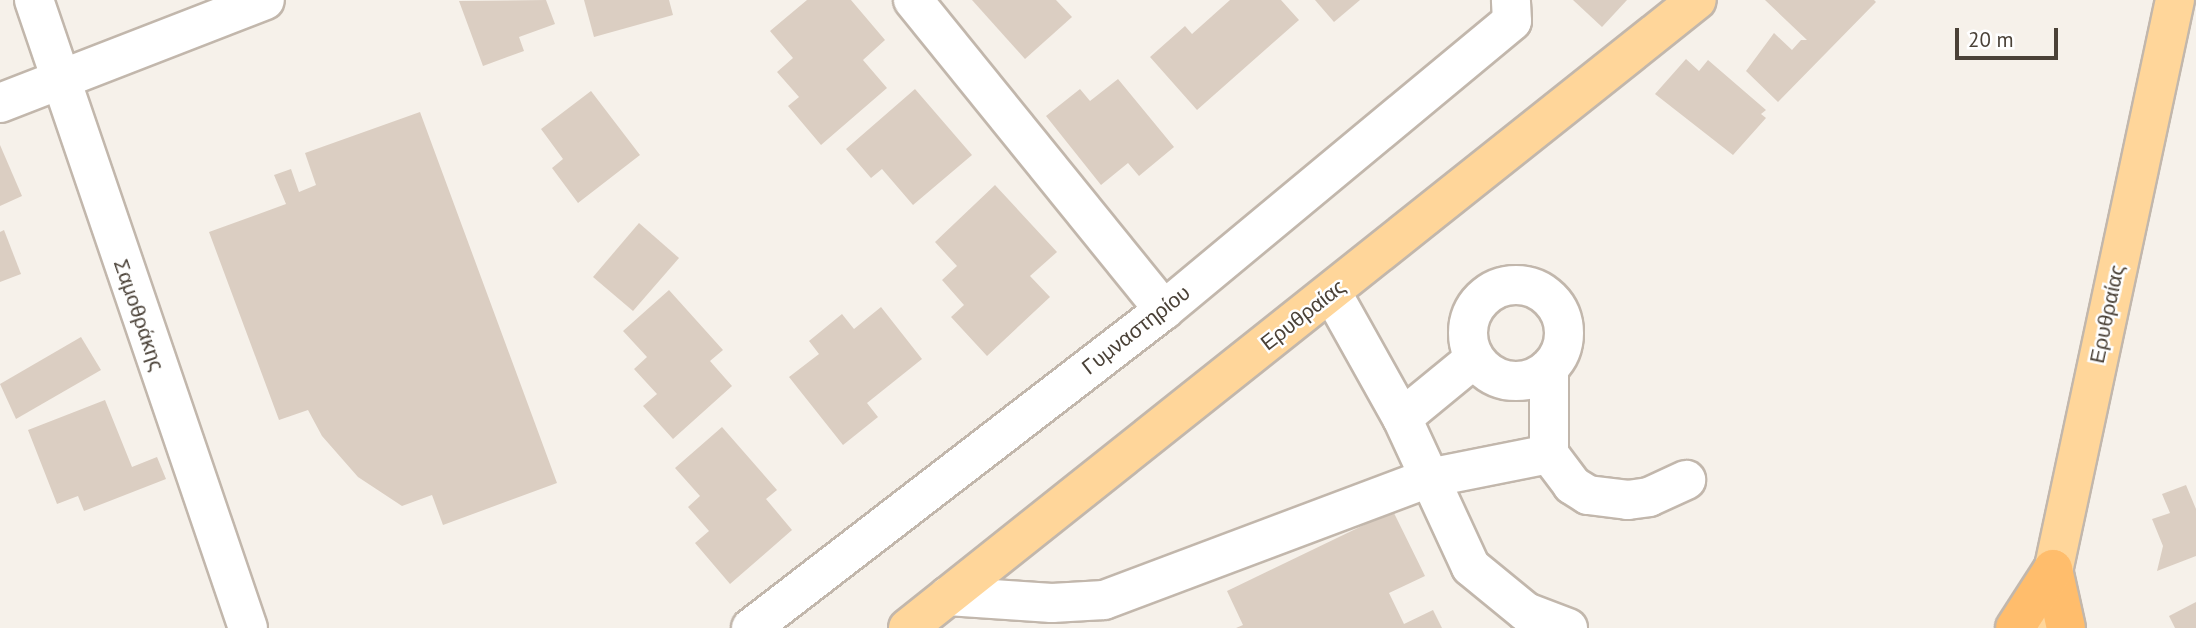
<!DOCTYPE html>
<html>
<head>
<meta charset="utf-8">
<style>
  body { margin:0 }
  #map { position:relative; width:2196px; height:628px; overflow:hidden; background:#f6f1ea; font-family:"PT Sans",sans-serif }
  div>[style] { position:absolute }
  .building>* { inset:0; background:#dbcec2 }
  .roads { filter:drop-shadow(2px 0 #c2b7ac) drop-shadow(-2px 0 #c2b7ac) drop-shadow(0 2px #c2b7ac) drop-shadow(0 -2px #c2b7ac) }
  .minor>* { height:38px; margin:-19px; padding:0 19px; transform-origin:19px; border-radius:19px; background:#fff }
  .minor>.ring { margin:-19px; padding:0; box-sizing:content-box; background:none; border:38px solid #fff; border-radius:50% }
  .major>* { height:38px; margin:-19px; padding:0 19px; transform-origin:19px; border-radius:19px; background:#ffd69a }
  .highway>* { height:38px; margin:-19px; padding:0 19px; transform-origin:19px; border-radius:19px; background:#ffbd6c }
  span { translate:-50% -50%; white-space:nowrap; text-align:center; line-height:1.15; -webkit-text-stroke:5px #fff; paint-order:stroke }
  .street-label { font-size:21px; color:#4a4137 }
  .scale { position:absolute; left:1955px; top:28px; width:103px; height:32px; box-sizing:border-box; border:4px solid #4a4137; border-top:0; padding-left:9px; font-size:21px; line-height:24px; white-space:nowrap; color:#4a4137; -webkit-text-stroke:5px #fff; paint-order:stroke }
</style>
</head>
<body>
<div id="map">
  <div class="building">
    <i style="clip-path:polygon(546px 0,555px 24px,519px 37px,524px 51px,483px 66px,459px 1px)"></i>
    <i style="clip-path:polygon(584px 0,669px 0,673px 15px,594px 37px)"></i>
    <i style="clip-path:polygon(807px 0,851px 0,885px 40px,863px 60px,887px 88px,821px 145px,788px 106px,799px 97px,777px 72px,793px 58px,770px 31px)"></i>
    <i style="clip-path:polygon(972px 0,1056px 0,1072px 17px,1025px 59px)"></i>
    <i style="clip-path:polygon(1230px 0,1281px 0,1299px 20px,1197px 110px,1150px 57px,1185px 26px,1192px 34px)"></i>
    <i style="clip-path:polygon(1315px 0,1360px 0,1334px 22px)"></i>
    <i style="clip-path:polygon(1573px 0,1627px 0,1602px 27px)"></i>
    <i style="clip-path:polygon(1765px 0,1874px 0,1876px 2px,1778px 102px,1746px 71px,1774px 33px,1792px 50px,1801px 40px,1807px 40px)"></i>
    <i style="clip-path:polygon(1686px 59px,1699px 71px,1708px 60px,1766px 110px,1761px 114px,1766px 118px,1733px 155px,1655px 94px)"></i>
    <i style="clip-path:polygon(1118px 79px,1174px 147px,1139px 176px,1128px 163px,1101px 185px,1046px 116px,1080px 89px,1090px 101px)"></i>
    <i style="clip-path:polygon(915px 89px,972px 155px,913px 205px,882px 169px,871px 178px,846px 149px)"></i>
    <i style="clip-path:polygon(591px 91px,640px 155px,578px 203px,552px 168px,563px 159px,541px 129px)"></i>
    <i style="clip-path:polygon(420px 112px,557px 483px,443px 525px,432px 495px,402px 506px,358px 477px,322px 436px,308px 410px,279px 420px,209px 232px,286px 204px,274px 175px,291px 169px,299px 192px,316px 185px,305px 153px)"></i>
    <i style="clip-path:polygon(0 145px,22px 196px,0 206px)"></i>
    <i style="clip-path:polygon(995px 185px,1057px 252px,1030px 276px,1050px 297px,987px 356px,951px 317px,964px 305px,942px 280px,957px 266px,935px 242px)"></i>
    <i style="clip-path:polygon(639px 223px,679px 258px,633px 311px,593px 277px)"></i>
    <i style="clip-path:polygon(4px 230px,21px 274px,0 282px,0 232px)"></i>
    <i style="clip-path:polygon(669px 290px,723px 350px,710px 361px,732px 386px,673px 439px,643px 406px,657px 394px,634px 369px,647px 357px,623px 331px)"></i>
    <i style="clip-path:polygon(881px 307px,922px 359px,867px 403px,878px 417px,843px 445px,789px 377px,819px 354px,809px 341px,842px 314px,854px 329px)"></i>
    <i style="clip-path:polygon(81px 337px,101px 370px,16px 419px,0 384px)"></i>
    <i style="clip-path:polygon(105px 400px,132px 467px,157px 457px,166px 479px,84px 511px,78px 496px,57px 504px,28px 430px)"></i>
    <i style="clip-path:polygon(722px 427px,777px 490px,766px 499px,792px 530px,730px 584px,695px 543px,709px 531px,688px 507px,700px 496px,675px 468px)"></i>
    <i style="clip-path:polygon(2186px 485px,2196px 509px,2196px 556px,2157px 571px,2163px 546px,2152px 519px,2170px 513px,2162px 494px)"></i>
    <i style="clip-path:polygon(1393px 511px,1425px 576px,1389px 593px,1404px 624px,1433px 610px,1442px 628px,1236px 628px,1243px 625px,1227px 591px)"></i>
    <i style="clip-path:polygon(2196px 602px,2196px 628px,2175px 628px,2169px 616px)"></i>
  </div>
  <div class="roads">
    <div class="minor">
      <i style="left:34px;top:0;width:663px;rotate:71.18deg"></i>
      <i style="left:913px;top:0;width:399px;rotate:51deg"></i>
      <i style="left:0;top:103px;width:284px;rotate:-21.2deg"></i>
      <i class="ring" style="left:1468px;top:285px;width:58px;height:58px"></i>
      <i style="left:1332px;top:293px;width:143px;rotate:60.8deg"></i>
      <i style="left:1402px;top:418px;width:164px;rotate:65.2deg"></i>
      <i style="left:1471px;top:567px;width:71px;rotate:39.3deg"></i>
      <i style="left:1526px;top:612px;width:45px;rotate:20.9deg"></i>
      <i style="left:1549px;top:368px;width:86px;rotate:90deg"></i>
      <i style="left:1549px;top:454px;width:39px;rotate:53deg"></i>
      <i style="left:1572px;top:485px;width:19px;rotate:32deg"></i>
      <i style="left:1588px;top:495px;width:40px;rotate:7.1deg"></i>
      <i style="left:1628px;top:500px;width:21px;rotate:-8deg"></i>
      <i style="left:1649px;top:497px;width:41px;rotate:-24.7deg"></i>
      <i style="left:1402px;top:418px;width:94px;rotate:-39.4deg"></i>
      <i style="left:948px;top:596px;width:104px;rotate:3.9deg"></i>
      <i style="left:1052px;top:603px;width:52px;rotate:-3.3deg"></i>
      <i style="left:1104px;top:600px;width:347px;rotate:-20.6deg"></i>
      <i style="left:1429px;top:478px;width:122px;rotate:-11.3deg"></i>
      <i style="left:751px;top:628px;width:521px;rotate:-37.6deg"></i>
      <i style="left:1164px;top:310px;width:452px;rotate:-39.7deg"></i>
      <i style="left:1512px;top:21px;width:21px;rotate:-93deg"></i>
    </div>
    <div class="major">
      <i style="left:908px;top:628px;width:1008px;rotate:-38.52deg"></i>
      <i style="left:2041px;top:628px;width:642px;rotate:-77.96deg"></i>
    </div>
    <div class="highway">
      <i style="left:2053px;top:569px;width:60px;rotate:77.6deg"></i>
      <i style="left:2015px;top:628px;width:70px;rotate:-57.2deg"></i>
    </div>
  </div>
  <div class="street-label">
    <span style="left:2107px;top:314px;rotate:-78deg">Ερυθραίας</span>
    <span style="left:139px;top:315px;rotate:71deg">Σαμοθράκης</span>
    <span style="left:1303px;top:315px;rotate:-38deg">Ερυθραίας</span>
    <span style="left:1136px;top:330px;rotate:-38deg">Γυμναστηρίου</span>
  </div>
  <div class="scale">20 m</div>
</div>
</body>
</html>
